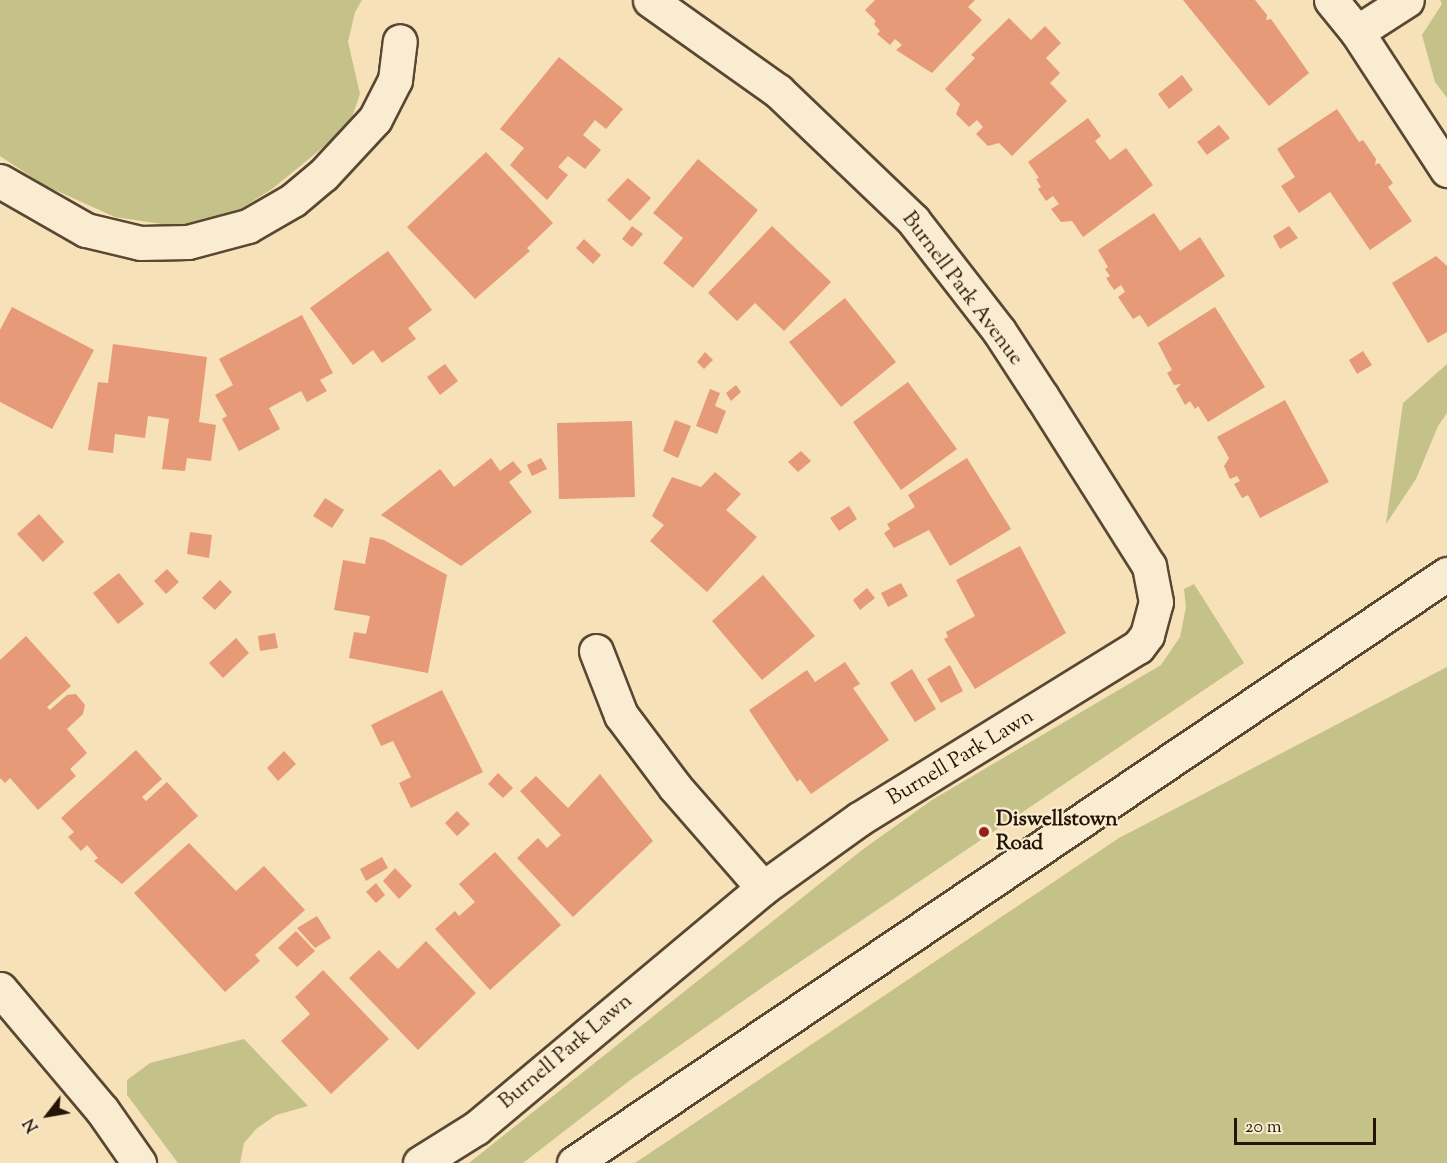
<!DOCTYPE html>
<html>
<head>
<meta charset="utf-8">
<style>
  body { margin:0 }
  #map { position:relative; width:1447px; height:1163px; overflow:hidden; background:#f6e1b8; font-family:"Sorts Mill Goudy",serif }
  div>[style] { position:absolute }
  .green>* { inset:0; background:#c4c189 }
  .building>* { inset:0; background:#e69a78 }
  .roads { filter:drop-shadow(2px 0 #5a4732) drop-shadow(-2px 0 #5a4732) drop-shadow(0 2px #5a4732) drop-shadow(0 -2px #5a4732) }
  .minor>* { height:33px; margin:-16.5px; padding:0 16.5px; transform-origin:16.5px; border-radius:16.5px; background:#f9ecd1 }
  .dots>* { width:16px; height:16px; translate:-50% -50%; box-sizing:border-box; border:3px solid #f9ecd1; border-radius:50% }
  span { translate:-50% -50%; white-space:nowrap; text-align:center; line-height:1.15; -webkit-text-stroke:4.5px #f9ecd1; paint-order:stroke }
  .street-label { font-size:21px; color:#261406 }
  .poi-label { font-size:21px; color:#261406; font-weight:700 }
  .left { translate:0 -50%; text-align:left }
  .north { position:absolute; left:18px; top:1085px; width:60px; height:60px; -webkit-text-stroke:4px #f9ecd1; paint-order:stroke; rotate:239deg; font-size:16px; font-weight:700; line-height:24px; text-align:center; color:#261406 }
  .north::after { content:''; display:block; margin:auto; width:21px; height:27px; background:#261406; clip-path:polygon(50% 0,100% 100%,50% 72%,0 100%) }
  .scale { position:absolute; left:1234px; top:1118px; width:142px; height:27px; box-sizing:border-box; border:3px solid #261406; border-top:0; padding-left:8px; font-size:18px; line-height:21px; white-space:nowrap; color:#261406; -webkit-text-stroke:4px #f9ecd1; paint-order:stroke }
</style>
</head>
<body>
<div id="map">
  <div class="green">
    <i style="clip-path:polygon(0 0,362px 0,355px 12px,348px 42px,360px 94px,350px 123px,332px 140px,272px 189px,237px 211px,214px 220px,175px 226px,115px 217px,44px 185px,0 156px)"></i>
    <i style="clip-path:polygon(1440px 0,1447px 0,1447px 98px,1435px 82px,1422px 35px,1442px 4px)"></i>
    <i style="clip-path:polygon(1447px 364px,1447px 413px,1438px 426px,1416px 479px,1386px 524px,1403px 403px)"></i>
    <i style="clip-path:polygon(1194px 584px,1244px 663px,770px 982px,629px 1081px,523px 1163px,469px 1163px,862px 850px,932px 800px,1161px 665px,1180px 637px,1186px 607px,1184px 589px)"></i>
    <i style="clip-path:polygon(1447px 667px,1447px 1163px,635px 1163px,1119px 838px)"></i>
    <i style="clip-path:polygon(244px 1039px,308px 1106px,276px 1115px,256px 1129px,244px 1143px,240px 1163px,178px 1163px,127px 1095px,127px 1080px,150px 1063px)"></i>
  </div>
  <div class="building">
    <i style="clip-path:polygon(875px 0,975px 0,968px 7px,982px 20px,932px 73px,896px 50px,902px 45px,895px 39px,890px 45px,877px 34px,880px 31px,874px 24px,876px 21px,865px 10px)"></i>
    <i style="clip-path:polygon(1183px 0,1255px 0,1267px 15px,1266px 20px,1271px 19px,1309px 73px,1269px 106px)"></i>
    <i style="clip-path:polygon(1009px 18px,1031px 40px,1045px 26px,1061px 43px,1046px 58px,1060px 73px,1050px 83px,1067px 101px,1012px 156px,999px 143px,988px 146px,976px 134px,983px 127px,977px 120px,969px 127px,956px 114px,960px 104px,945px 89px,975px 58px,971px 55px)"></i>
    <i style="clip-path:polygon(559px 57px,623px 109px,606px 129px,595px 120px,583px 135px,601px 150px,585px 169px,568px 156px,558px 167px,568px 175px,547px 200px,510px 165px,524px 148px,500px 129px)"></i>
    <i style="clip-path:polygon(1182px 75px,1193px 90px,1169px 109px,1158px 94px)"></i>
    <i style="clip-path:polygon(1337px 109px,1359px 142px,1363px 140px,1376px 159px,1375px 165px,1379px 163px,1393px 183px,1388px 187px,1412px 221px,1370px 250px,1330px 192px,1299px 213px,1281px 186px,1295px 177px,1277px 149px)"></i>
    <i style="clip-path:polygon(1088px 118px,1101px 136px,1095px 141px,1110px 160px,1126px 148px,1153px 185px,1083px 237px,1072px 221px,1061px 222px,1051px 209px,1059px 204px,1053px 196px,1046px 201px,1038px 189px,1041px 187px,1036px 179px,1039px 178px,1028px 162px)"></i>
    <i style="clip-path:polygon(1219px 125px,1230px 138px,1207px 155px,1197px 142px)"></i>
    <i style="clip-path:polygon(486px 152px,553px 223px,527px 248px,530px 251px,475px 299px,407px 227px)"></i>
    <i style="clip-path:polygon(698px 159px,758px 210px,693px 288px,663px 263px,683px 238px,653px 213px)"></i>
    <i style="clip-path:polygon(628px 178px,651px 198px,630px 221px,607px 200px)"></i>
    <i style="clip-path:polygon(1154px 213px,1180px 251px,1200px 237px,1225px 276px,1148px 327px,1140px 315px,1133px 319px,1118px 297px,1125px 292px,1121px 285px,1114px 290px,1106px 278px,1110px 276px,1105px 269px,1108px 267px,1098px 250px)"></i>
    <i style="clip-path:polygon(632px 226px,643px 234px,632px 247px,622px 239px)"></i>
    <i style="clip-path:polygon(772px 226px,831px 282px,784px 331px,755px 303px,737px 321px,708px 293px)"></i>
    <i style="clip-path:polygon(1289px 226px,1298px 238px,1280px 249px,1273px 236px)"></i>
    <i style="clip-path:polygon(584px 239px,601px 255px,593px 264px,576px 248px)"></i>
    <i style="clip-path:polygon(388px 251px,432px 310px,408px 328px,416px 339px,382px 363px,373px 350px,353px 365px,310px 308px)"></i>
    <i style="clip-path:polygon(1436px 256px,1447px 266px,1447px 332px,1428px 343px,1392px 283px)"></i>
    <i style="clip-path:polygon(845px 298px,896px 362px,841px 407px,789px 342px)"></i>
    <i style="clip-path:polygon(12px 307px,94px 350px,52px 429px,0 402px,0 330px)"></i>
    <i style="clip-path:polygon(1215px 307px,1265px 387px,1208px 422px,1198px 406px,1195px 409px,1190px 401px,1185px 405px,1176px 389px,1181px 384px,1174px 385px,1167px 373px,1172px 370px,1158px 343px)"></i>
    <i style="clip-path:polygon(302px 315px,333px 373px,320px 380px,327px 391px,307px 402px,301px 391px,269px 408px,280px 429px,239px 451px,222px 419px,227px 416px,215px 395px,233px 385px,219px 359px)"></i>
    <i style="clip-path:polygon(113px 344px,207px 357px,199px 422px,216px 425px,211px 461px,187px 458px,185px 471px,162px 469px,169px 419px,148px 416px,145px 438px,115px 434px,113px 453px,88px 450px,98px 382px,108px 383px)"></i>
    <i style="clip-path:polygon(1363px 351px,1372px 365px,1357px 374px,1349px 360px)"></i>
    <i style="clip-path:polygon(705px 352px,713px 360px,704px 369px,697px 362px)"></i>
    <i style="clip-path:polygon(445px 364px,458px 381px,440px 395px,427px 377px)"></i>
    <i style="clip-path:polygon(908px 382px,957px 449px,901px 490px,853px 422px)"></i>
    <i style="clip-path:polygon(736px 385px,741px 392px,731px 401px,726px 393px)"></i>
    <i style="clip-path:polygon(710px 389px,720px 393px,715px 406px,726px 411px,717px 434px,696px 426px)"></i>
    <i style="clip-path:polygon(1285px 400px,1329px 482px,1260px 518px,1248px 495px,1242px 498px,1234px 484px,1240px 481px,1237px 476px,1230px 479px,1224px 466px,1229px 458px,1217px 437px)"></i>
    <i style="clip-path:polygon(675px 420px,691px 426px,678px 458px,663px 451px)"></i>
    <i style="clip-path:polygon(632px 421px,635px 497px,559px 499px,557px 423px)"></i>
    <i style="clip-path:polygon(801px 451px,811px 461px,798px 472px,788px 462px)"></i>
    <i style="clip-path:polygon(491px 458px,500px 471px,513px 461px,522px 472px,509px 482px,532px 512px,461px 566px,381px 515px,440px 469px,454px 487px)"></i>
    <i style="clip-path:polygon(541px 458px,547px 469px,532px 476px,527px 465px)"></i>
    <i style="clip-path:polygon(967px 458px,1011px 529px,950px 566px,929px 530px,894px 548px,884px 533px,890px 529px,887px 524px,915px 507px,908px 495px)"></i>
    <i style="clip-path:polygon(715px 472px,741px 494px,726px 510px,757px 537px,707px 592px,650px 541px,664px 525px,652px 516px,672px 477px,701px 487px)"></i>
    <i style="clip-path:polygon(325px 498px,344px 510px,332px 528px,313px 516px)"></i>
    <i style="clip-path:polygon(849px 506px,857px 519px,839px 531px,830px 518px)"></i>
    <i style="clip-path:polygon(39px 514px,64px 542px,43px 562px,17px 534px)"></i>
    <i style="clip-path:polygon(190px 532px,212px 535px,209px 558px,187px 554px)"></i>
    <i style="clip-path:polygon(370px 537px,384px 540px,447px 575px,428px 673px,349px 658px,354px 632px,366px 634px,370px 616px,334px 610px,343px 560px,365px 564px)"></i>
    <i style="clip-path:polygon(1020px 546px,1066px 633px,975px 689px,944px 639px,948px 637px,946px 632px,975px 616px,956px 580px)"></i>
    <i style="clip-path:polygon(167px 569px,179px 582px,166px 594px,154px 581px)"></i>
    <i style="clip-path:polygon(119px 573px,144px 604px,118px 624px,93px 593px)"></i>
    <i style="clip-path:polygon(763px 575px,815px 636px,762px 680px,712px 621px)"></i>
    <i style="clip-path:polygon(220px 580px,232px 592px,215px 610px,202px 598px)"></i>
    <i style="clip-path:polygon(901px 583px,908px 596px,888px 607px,881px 593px)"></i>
    <i style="clip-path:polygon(867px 588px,875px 598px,860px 610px,853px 600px)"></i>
    <i style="clip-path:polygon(275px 633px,278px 648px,260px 651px,258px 636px)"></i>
    <i style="clip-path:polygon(26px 636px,71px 686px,47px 707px,50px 710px,67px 695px,76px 694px,85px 705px,83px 714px,67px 729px,87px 753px,70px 769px,76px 776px,38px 810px,10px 778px,5px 783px,0 778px,0 660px)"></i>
    <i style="clip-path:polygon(236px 638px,249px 653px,223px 678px,209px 663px)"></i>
    <i style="clip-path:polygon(845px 662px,860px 684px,853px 688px,889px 740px,811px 794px,800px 779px,797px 782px,749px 710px,807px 670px,815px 682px)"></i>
    <i style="clip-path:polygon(950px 665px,963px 691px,941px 703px,927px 679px)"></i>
    <i style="clip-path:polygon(912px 669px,936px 709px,915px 722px,890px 683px)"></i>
    <i style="clip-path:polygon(442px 690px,483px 772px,411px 808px,399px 783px,411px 777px,393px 741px,381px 746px,371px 725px)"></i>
    <i style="clip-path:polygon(136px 750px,162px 779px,142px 797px,146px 801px,167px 782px,198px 816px,122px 884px,94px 861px,98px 858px,87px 845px,81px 851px,68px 837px,74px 832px,61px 818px)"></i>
    <i style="clip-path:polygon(284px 751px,296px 764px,278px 781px,267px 768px)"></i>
    <i style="clip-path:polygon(498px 773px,513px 788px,503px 798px,488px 784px)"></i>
    <i style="clip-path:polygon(600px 774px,653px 841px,573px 917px,517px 858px,538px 838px,547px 848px,561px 835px,520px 791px,536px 776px,568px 808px)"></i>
    <i style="clip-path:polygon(457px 811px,470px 824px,457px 836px,445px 823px)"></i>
    <i style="clip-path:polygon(189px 843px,236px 891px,264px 866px,305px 910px,255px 955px,260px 961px,225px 992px,134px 893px)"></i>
    <i style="clip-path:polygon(495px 852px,561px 925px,490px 990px,435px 929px,455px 911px,459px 916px,475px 902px,459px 884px)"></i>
    <i style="clip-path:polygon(382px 857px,388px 868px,366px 881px,360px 869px)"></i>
    <i style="clip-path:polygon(395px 868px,412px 886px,399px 899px,383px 881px)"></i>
    <i style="clip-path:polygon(376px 883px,385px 895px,376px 903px,366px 892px)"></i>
    <i style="clip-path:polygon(317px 916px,331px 938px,315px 948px,297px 928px)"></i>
    <i style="clip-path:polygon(296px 931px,315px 951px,297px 967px,278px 948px)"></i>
    <i style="clip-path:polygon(426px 941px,476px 993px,418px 1050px,349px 978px,379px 950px,398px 969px)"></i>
    <i style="clip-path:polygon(323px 970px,389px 1039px,331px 1094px,281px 1041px,310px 1014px,295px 997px)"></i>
  </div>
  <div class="roads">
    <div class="minor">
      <i style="left:1331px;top:0;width:41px;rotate:50.9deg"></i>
      <i style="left:1357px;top:32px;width:165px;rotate:56.9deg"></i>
      <i style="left:1357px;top:32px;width:59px;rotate:-32.6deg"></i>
      <i style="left:0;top:181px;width:99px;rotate:29.7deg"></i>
      <i style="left:86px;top:230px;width:56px;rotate:13.5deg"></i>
      <i style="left:140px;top:243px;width:48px;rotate:-1.2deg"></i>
      <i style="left:188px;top:242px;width:62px;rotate:-14.9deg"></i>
      <i style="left:248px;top:226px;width:52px;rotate:-30deg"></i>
      <i style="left:293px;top:200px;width:39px;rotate:-40deg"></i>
      <i style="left:323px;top:175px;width:76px;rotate:-47.1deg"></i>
      <i style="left:375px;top:119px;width:44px;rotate:-62.9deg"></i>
      <i style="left:395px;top:80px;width:39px;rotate:-83deg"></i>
      <i style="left:596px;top:651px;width:69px;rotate:68.7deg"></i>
      <i style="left:621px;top:715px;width:90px;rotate:53.1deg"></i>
      <i style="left:675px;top:787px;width:134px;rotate:48.9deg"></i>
      <i style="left:0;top:989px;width:158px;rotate:49.9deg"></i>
      <i style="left:102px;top:1110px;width:65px;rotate:55.1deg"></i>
      <i style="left:420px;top:1163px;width:66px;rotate:-32deg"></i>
      <i style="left:476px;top:1128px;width:374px;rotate:-39.9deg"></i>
      <i style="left:763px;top:888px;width:118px;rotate:-35.7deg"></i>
      <i style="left:859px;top:819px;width:328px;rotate:-31.7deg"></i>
      <i style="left:1138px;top:647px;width:15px;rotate:-53deg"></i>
      <i style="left:1147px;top:635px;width:34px;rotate:-75deg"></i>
      <i style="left:1156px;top:602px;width:37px;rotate:-101deg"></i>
      <i style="left:1149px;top:566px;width:200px;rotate:-122.3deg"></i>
      <i style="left:1042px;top:397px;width:79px;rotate:-123.1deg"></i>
      <i style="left:999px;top:331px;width:140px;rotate:-127.8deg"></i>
      <i style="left:913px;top:220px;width:187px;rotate:-136.3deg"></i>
      <i style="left:778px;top:91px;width:157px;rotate:-144.6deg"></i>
      <i style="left:574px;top:1163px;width:1053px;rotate:-34.01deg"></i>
    </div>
  </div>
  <div class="dots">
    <i style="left:984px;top:832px;background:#8f2418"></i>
  </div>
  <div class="street-label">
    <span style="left:962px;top:289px;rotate:53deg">Burnell Park Avenue</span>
    <span style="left:961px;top:758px;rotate:-31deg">Burnell Park Lawn</span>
    <span style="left:566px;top:1052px;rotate:-40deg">Burnell Park Lawn</span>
  </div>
  <div class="poi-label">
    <span class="left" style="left:996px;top:832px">Diswellstown<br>Road</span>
  </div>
  <div class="north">N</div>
  <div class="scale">20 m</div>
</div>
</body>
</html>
